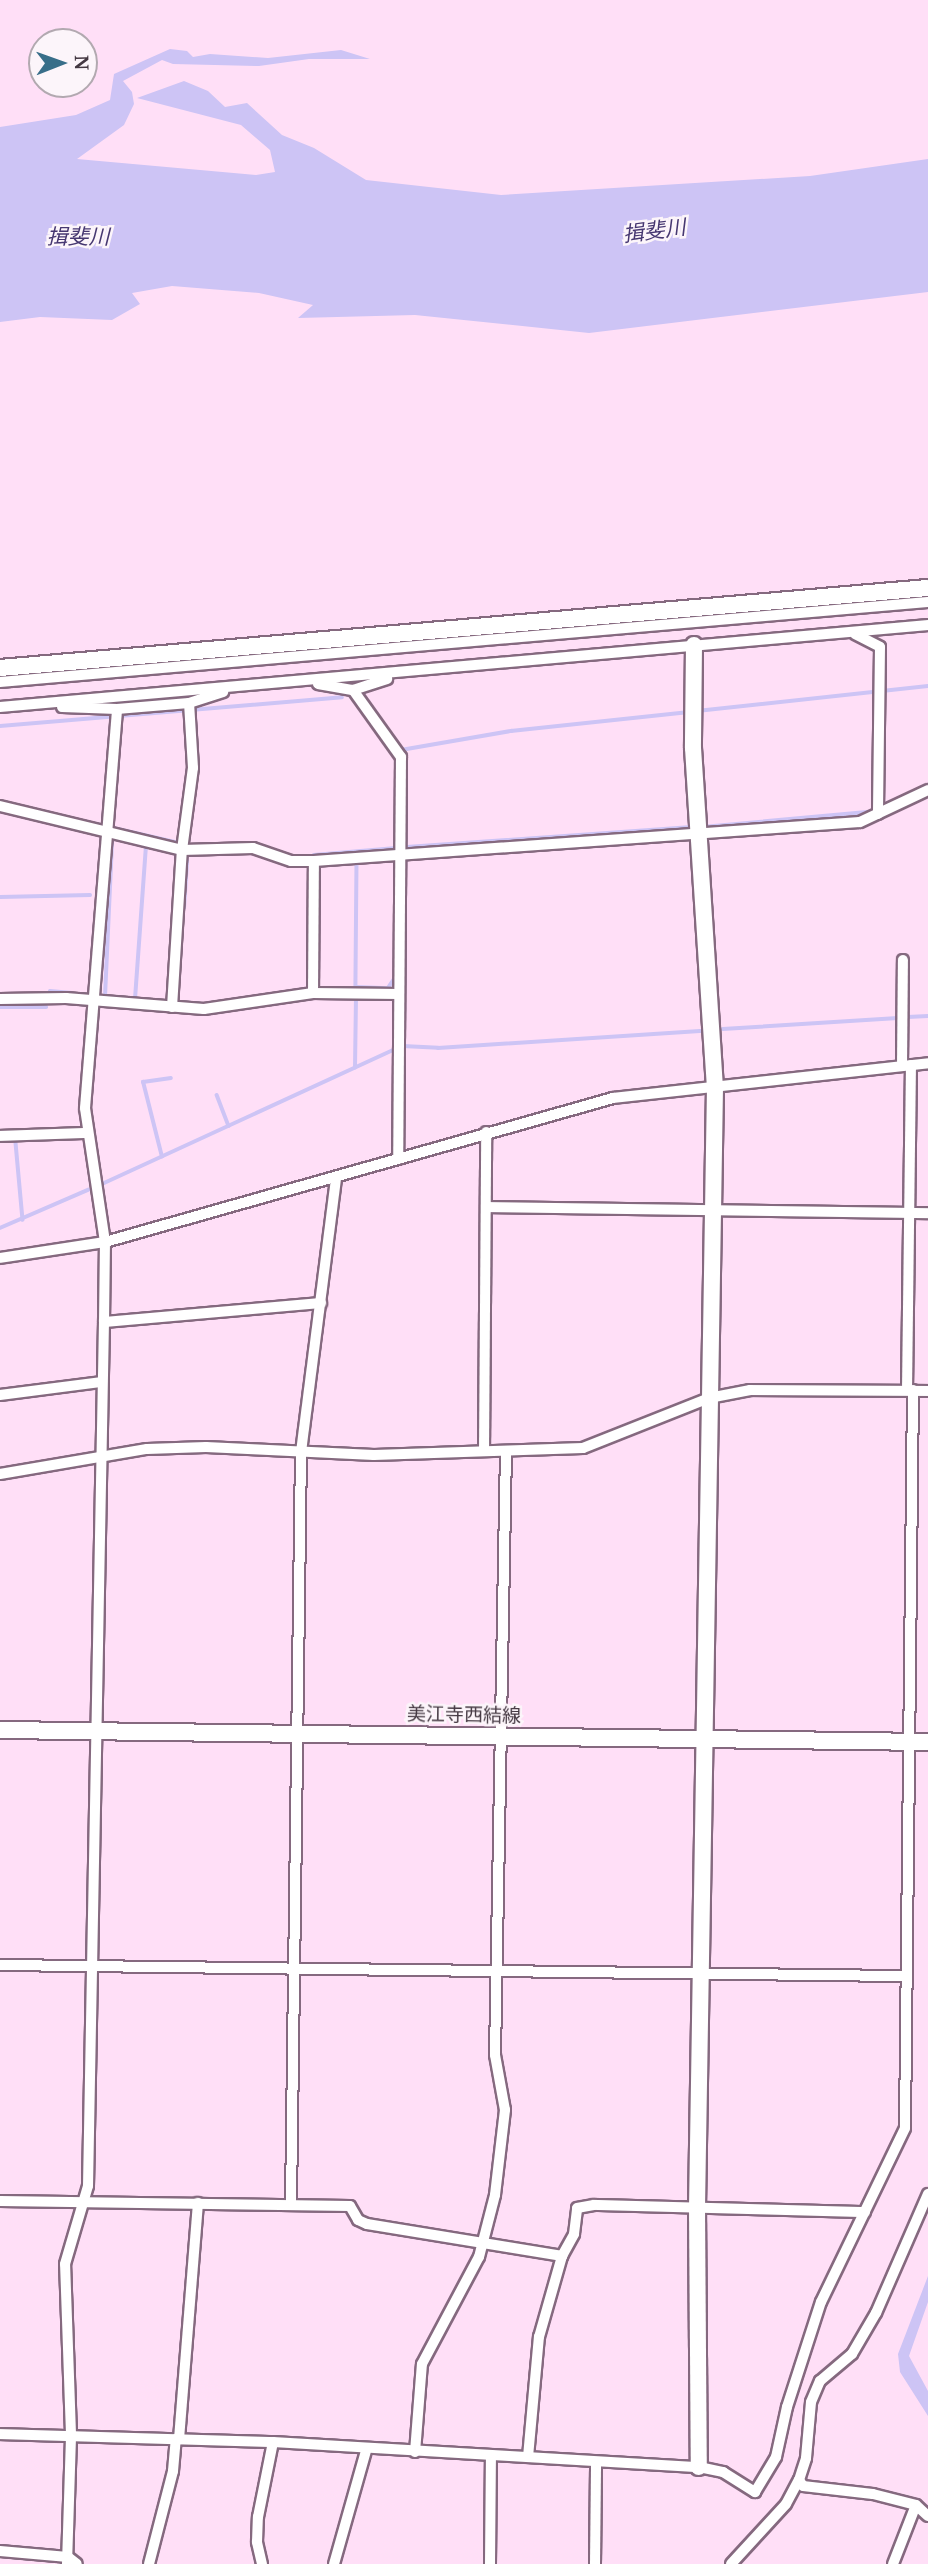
<!DOCTYPE html>
<html>
<head>
<meta charset="utf-8">
<style>
  body { margin:0 }
  #map { position:relative; width:928px; height:2564px; overflow:hidden; background:#ffdff7; font-family:"Noto Serif","Noto Sans JP",serif }
  div>[style] { position:absolute }
  .water>* { inset:0; background:#cdc4f5 }
  .stream>* { height:3.5px; margin:-1.75px; padding:0 1.75px; transform-origin:1.75px; border-radius:1.75px; background:#cdc4f5 }
  .roads { filter:drop-shadow(2px 0 #85697f) drop-shadow(-2px 0 #85697f) drop-shadow(0 2px #85697f) drop-shadow(0 -2px #85697f) }
  .street>* { height:10px; margin:-5px; padding:0 5px; transform-origin:5px; border-radius:5px; background:#fff }
  .secondary>* { height:16px; margin:-8px; padding:0 8px; transform-origin:8px; border-radius:8px; background:#fff }
  span { translate:-50% -50%; white-space:nowrap; text-align:center; line-height:1.15; -webkit-text-stroke:5px #fcf5fa; paint-order:stroke }
  .street-label { font-size:19px; color:#433741 }
  .water-label { font-size:21px; color:#463771; font-style:italic }
  .north { position:absolute; left:28px; top:28px; width:70px; height:70px; box-sizing:border-box; background:#fcf5fa; border:2px solid #b2a9b0; border-radius:50%; rotate:89deg; font-size:19px; font-weight:700; line-height:28px; text-align:center; color:#433741 }
  .north::after { content:''; display:block; margin:auto; width:24px; height:32px; background:#386e89; clip-path:polygon(50% 0,100% 100%,50% 72%,0 100%) }
</style>
</head>
<body>
<div id="map">
  <div class="water">
    <i style="clip-path:polygon(170px 49px,187px 51px,193px 57px,210px 54px,268px 58px,341px 50px,370px 59px,309px 59px,259px 66px,173px 64px,162px 60px,123px 81px,132px 92px,134px 104px,124px 125px,77px 159px,256px 175px,275px 172px,270px 150px,241px 125px,137px 98px,184px 81px,208px 91px,225px 107px,247px 103px,282px 135px,314px 148px,366px 180px,501px 195px,810px 176px,928px 159px,928px 292px,589px 333px,415px 315px,298px 318px,313px 305px,259px 293px,172px 286px,132px 293px,140px 304px,112px 320px,40px 317px,0 322px,0 127px,76px 115px,110px 100px,114px 74px)"></i>
    <i style="clip-path:polygon(928px 2276px,928px 2302px,909px 2356px,928px 2391px,928px 2416px,900px 2372px,898px 2354px)"></i>
  </div>
  <div class="stream">
    <i style="left:697px;top:711px;width:232px;rotate:-6.2deg"></i>
    <i style="left:0;top:726px;width:343px;rotate:-4.8deg"></i>
    <i style="left:401px;top:750px;width:112px;rotate:-9.8deg"></i>
    <i style="left:511px;top:731px;width:179px;rotate:-6.1deg"></i>
    <i style="left:4px;top:803px;width:176px;rotate:12.8deg"></i>
    <i style="left:703px;top:827px;width:167px;rotate:-5.2deg"></i>
    <i style="left:407px;top:847px;width:289px;rotate:-4deg"></i>
    <i style="left:314px;top:855px;width:82px;rotate:-4.9deg"></i>
    <i style="left:357px;top:861px;width:126px;rotate:90.5deg"></i>
    <i style="left:356px;top:987px;width:32px;rotate:2deg"></i>
    <i style="left:388px;top:988px;width:11px;rotate:-56deg"></i>
    <i style="left:0;top:897px;width:90px;rotate:-1.3deg"></i>
    <i style="left:184px;top:908px;width:47px;rotate:-86.3deg"></i>
    <i style="left:50px;top:991px;width:22px;rotate:5deg"></i>
    <i style="left:105px;top:997px;width:157px;rotate:-87.4deg"></i>
    <i style="left:135px;top:999px;width:154px;rotate:-85.9deg"></i>
    <i style="left:0;top:1007px;width:46px"></i>
    <i style="left:908px;top:1017px;width:20px;rotate:-3deg"></i>
    <i style="left:723px;top:1029px;width:175px;rotate:-3.6deg"></i>
    <i style="left:403px;top:1046px;width:35px;rotate:3deg"></i>
    <i style="left:438px;top:1048px;width:266px;rotate:-3.7deg"></i>
    <i style="left:355px;top:1068px;width:70px;rotate:-89.2deg"></i>
    <i style="left:217px;top:1095px;width:33px;rotate:69deg"></i>
    <i style="left:16px;top:1143px;width:77px;rotate:84.8deg"></i>
    <i style="left:162px;top:1157px;width:77px;rotate:-104.2deg"></i>
    <i style="left:143px;top:1082px;width:28px;rotate:-8deg"></i>
    <i style="left:102px;top:1184px;width:320px;rotate:-24.7deg"></i>
    <i style="left:0;top:1228px;width:96px;rotate:-23.4deg"></i>
  </div>
  <div class="roads">
    <div class="street">
      <i style="left:855px;top:634px;width:28px;rotate:27deg"></i>
      <i style="left:880px;top:647px;width:167px;rotate:90.7deg"></i>
      <i style="left:0;top:682px;width:931px;rotate:-4.93deg"></i>
      <i style="left:318px;top:684px;width:36px;rotate:10deg"></i>
      <i style="left:353px;top:690px;width:36px;rotate:-18deg"></i>
      <i style="left:353px;top:690px;width:82px;rotate:54.4deg"></i>
      <i style="left:401px;top:757px;width:402px;rotate:90.4deg"></i>
      <i style="left:0;top:707px;width:932px;rotate:-5.05deg"></i>
      <i style="left:62px;top:707px;width:55px;rotate:2.1deg"></i>
      <i style="left:117px;top:709px;width:72px;rotate:-4.8deg"></i>
      <i style="left:0;top:806px;width:187px;rotate:13.6deg"></i>
      <i style="left:182px;top:850px;width:71px;rotate:-1.6deg"></i>
      <i style="left:253px;top:848px;width:40px;rotate:18.9deg"></i>
      <i style="left:291px;top:861px;width:23px"></i>
      <i style="left:314px;top:861px;width:547px;rotate:-4.09deg"></i>
      <i style="left:860px;top:822px;width:75px;rotate:-25.2deg"></i>
      <i style="left:313px;top:993px;width:132px;rotate:-89.6deg"></i>
      <i style="left:0;top:999px;width:66px;rotate:-0.9deg"></i>
      <i style="left:66px;top:998px;width:138px;rotate:4.6deg"></i>
      <i style="left:204px;top:1009px;width:110px;rotate:-8.4deg"></i>
      <i style="left:313px;top:993px;width:86px;rotate:0.7deg"></i>
      <i style="left:172px;top:1007px;width:157px;rotate:-86.4deg"></i>
      <i style="left:182px;top:850px;width:83px;rotate:-82.4deg"></i>
      <i style="left:193px;top:768px;width:65px;rotate:-93.5deg"></i>
      <i style="left:189px;top:703px;width:36px;rotate:-18deg"></i>
      <i style="left:902px;top:1066px;width:106px;rotate:-89.5deg"></i>
      <i style="left:0;top:1136px;width:86px;rotate:-2deg"></i>
      <i style="left:488px;top:1207px;width:440px;rotate:0.8deg"></i>
      <i style="left:0;top:1258px;width:106px;rotate:-8.7deg"></i>
      <i style="left:105px;top:1242px;width:528px;rotate:-15.83deg"></i>
      <i style="left:613px;top:1098px;width:317px;rotate:-6.3deg"></i>
      <i style="left:104px;top:1322px;width:218px;rotate:-5deg"></i>
      <i style="left:907px;top:1390px;width:325px;rotate:-89.3deg"></i>
      <i style="left:0;top:1395px;width:103px;rotate:-7.3deg"></i>
      <i style="left:484px;top:1451px;width:319px;rotate:-89.6deg"></i>
      <i style="left:0;top:1474px;width:149px;rotate:-9.7deg"></i>
      <i style="left:147px;top:1449px;width:59px;rotate:-1.9deg"></i>
      <i style="left:206px;top:1447px;width:168px;rotate:2.7deg"></i>
      <i style="left:374px;top:1455px;width:209px;rotate:-1.9deg"></i>
      <i style="left:583px;top:1448px;width:136px;rotate:-21.6deg"></i>
      <i style="left:709px;top:1398px;width:42px;rotate:-11deg"></i>
      <i style="left:750px;top:1390px;width:178px;rotate:0.3deg"></i>
      <i style="left:0;top:1965px;width:906px;rotate:0.7deg"></i>
      <i style="left:0;top:2201px;width:350px;rotate:0.8deg"></i>
      <i style="left:350px;top:2206px;width:16px;rotate:60deg"></i>
      <i style="left:358px;top:2220px;width:10px;rotate:24deg"></i>
      <i style="left:367px;top:2224px;width:198px;rotate:9.3deg"></i>
      <i style="left:562px;top:2256px;width:25px;rotate:-61deg"></i>
      <i style="left:574px;top:2234px;width:26px;rotate:-83deg"></i>
      <i style="left:577px;top:2208px;width:17px;rotate:-10deg"></i>
      <i style="left:594px;top:2205px;width:271px;rotate:1.5deg"></i>
      <i style="left:291px;top:2204px;width:752px;rotate:-89.24deg"></i>
      <i style="left:301px;top:1452px;width:277px;rotate:-82.7deg"></i>
      <i style="left:0;top:2434px;width:273px;rotate:1.7deg"></i>
      <i style="left:273px;top:2442px;width:427px;rotate:3.4deg"></i>
      <i style="left:699px;top:2467px;width:25px;rotate:12deg"></i>
      <i style="left:723px;top:2472px;width:38px;rotate:32deg"></i>
      <i style="left:755px;top:2492px;width:41px;rotate:-59deg"></i>
      <i style="left:776px;top:2457px;width:51px;rotate:-77.6deg"></i>
      <i style="left:787px;top:2407px;width:110px;rotate:-72.1deg"></i>
      <i style="left:821px;top:2302px;width:193px;rotate:-64.2deg"></i>
      <i style="left:905px;top:2128px;width:738px;rotate:-89.38deg"></i>
      <i style="left:179px;top:2439px;width:237px;rotate:-85.4deg"></i>
      <i style="left:415px;top:2452px;width:88px;rotate:-85.5deg"></i>
      <i style="left:422px;top:2364px;width:121px;rotate:-62deg"></i>
      <i style="left:479px;top:2257px;width:64px;rotate:-75.5deg"></i>
      <i style="left:495px;top:2195px;width:86px;rotate:-83.3deg"></i>
      <i style="left:505px;top:2110px;width:56px;rotate:-100.3deg"></i>
      <i style="left:495px;top:2055px;width:604px;rotate:-88.96deg"></i>
      <i style="left:528px;top:2457px;width:121px;rotate:-84.8deg"></i>
      <i style="left:539px;top:2337px;width:84px;rotate:-74.1deg"></i>
      <i style="left:799px;top:2480px;width:7px;rotate:56deg"></i>
      <i style="left:803px;top:2486px;width:70px;rotate:6.5deg"></i>
      <i style="left:873px;top:2494px;width:44px;rotate:14.3deg"></i>
      <i style="left:916px;top:2505px;width:16px;rotate:43deg"></i>
      <i style="left:0;top:2551px;width:68px;rotate:5deg"></i>
      <i style="left:68px;top:2557px;width:11px;rotate:38deg"></i>
      <i style="left:67px;top:2564px;width:130px;rotate:-88.2deg"></i>
      <i style="left:71px;top:2434px;width:170px;rotate:-92deg"></i>
      <i style="left:65px;top:2264px;width:81px;rotate:-73.6deg"></i>
      <i style="left:88px;top:2186px;width:864px;rotate:-88.94deg"></i>
      <i style="left:104px;top:1322px;width:80px;rotate:-89.3deg"></i>
      <i style="left:105px;top:1242px;width:135px;rotate:-98.5deg"></i>
      <i style="left:85px;top:1108px;width:400px;rotate:-85.4deg"></i>
      <i style="left:149px;top:2564px;width:96px;rotate:-75.5deg"></i>
      <i style="left:173px;top:2471px;width:32px;rotate:-85deg"></i>
      <i style="left:262px;top:2564px;width:23px;rotate:-103deg"></i>
      <i style="left:257px;top:2542px;width:25px;rotate:-88deg"></i>
      <i style="left:258px;top:2517px;width:76px;rotate:-78.7deg"></i>
      <i style="left:334px;top:2564px;width:117px;rotate:-74.2deg"></i>
      <i style="left:490px;top:2564px;width:109px;rotate:-89.5deg"></i>
      <i style="left:595px;top:2564px;width:102px;rotate:-89.4deg"></i>
      <i style="left:731px;top:2564px;width:81px;rotate:-47.5deg"></i>
      <i style="left:786px;top:2504px;width:27px;rotate:-62deg"></i>
      <i style="left:799px;top:2480px;width:23px;rotate:-72deg"></i>
      <i style="left:806px;top:2458px;width:56px;rotate:-84.9deg"></i>
      <i style="left:811px;top:2402px;width:23px;rotate:-67deg"></i>
      <i style="left:820px;top:2381px;width:42px;rotate:-40.2deg"></i>
      <i style="left:852px;top:2354px;width:48px;rotate:-59.7deg"></i>
      <i style="left:876px;top:2313px;width:130px;rotate:-66.4deg"></i>
      <i style="left:893px;top:2564px;width:63px;rotate:-68.7deg"></i>
    </div>
    <div class="secondary">
      <i style="left:694px;top:645px;width:103px;rotate:90.6deg"></i>
      <i style="left:693px;top:748px;width:340px;rotate:86.3deg"></i>
      <i style="left:715px;top:1087px;width:1121px;rotate:90.92deg"></i>
      <i style="left:697px;top:2208px;width:259px;rotate:89.6deg"></i>
      <i style="left:0;top:668px;width:931px;rotate:-4.93deg"></i>
      <i style="left:0;top:1730px;width:928px;rotate:0.74deg"></i>
    </div>
  </div>
  <div class="street-label">
    <span style="left:464px;top:1715px;rotate:1deg">美江寺西結線</span>
  </div>
  <div class="water-label">
    <span style="left:654px;top:230px;rotate:-7deg">揖斐川</span>
    <span style="left:78px;top:236px">揖斐川</span>
  </div>
  <div class="north">N</div>
</div>
</body>
</html>
